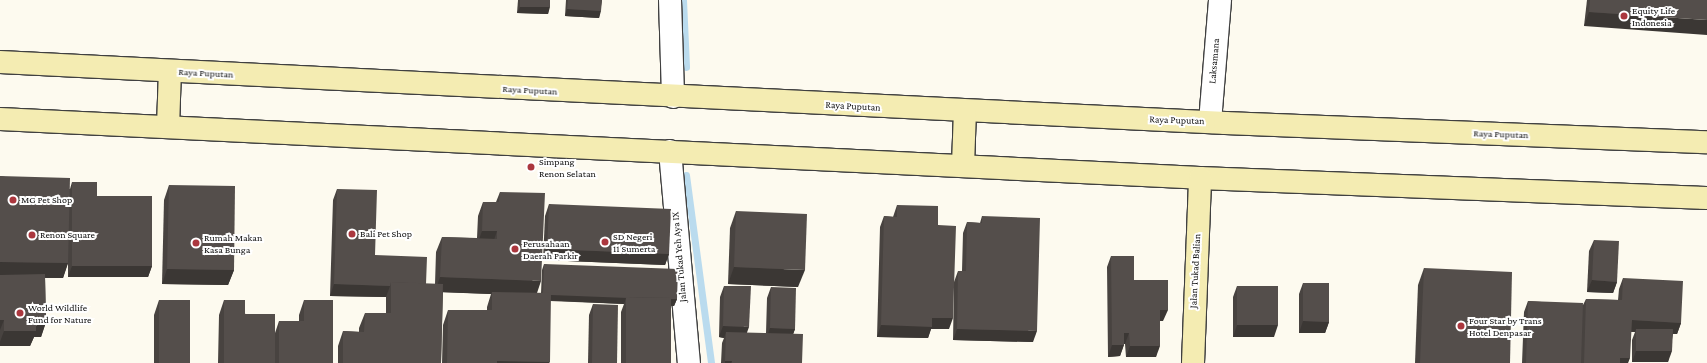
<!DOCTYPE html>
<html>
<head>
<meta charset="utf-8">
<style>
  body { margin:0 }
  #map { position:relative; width:1707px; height:363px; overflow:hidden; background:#fdfaef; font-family:"Crimson Pro",serif }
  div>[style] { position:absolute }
  .stream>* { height:7px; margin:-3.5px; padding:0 3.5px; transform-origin:3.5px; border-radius:3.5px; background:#badbee }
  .roads { filter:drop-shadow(1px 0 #404040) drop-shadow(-1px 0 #404040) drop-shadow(0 1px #404040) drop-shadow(0 -1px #404040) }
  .street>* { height:22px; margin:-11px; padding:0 11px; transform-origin:11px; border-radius:11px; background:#fff }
  .secondary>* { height:22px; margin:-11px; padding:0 11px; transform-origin:11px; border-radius:11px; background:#f4ecb2 }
  .wall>* { inset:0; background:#484340 }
  .shaded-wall>* { inset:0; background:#3b3734 }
  .building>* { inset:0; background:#544e4b }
  .dots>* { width:11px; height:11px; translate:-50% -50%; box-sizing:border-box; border:2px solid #fff; border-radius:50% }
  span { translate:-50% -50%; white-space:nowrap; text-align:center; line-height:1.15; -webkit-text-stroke:4px #fff; paint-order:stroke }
  .poi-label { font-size:10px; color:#0d0d0d }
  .left { translate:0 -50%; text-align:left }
  .street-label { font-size:10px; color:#0d0d0d }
</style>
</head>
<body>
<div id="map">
  <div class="stream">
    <i style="left:683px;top:0;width:67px;rotate:87.4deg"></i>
    <i style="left:686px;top:175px;width:190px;rotate:82.4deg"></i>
  </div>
  <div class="roads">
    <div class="street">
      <i style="left:670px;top:0;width:97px;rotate:88.2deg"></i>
      <i style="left:1210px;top:122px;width:122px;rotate:-85.3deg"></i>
      <i style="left:670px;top:151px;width:213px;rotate:84.9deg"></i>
    </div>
    <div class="secondary">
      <i style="left:0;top:62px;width:1227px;rotate:2.85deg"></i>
      <i style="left:1225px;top:123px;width:482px;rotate:2.3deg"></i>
      <i style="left:0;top:119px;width:1201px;rotate:2.81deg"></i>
      <i style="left:1200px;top:178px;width:507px;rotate:2.26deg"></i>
      <i style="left:168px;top:127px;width:56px;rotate:-88deg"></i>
      <i style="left:963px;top:165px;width:54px;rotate:-87.9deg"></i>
      <i style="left:1193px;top:363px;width:185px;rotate:-87.8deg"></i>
    </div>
  </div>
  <div class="wall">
    <i style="clip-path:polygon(518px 0,550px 0,548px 14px,517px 13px)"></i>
    <i style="clip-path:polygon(566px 0,602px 0,599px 18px,565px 16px)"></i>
    <i style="clip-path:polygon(1587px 0,1707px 0,1584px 26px)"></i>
    <i style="clip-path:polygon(0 176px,70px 189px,72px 182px,97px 196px,152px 266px,148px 277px,68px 277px,68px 256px,68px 263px,63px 278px,45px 278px,46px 322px,41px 337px,34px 337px,30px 346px,0 346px)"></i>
    <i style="clip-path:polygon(169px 185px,234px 270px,228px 285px,162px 284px,164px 200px)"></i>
    <i style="clip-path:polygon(337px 189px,375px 255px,426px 284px,435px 284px,436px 252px,442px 237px,477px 238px,478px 216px,483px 202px,496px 202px,500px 192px,537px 293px,541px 293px,542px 270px,544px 264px,677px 299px,674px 306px,671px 305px,671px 363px,621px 363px,621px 312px,624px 304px,550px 301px,549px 363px,442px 363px,443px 325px,448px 310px,487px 310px,487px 307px,491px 294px,443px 292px,441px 363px,338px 363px,338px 346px,343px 331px,359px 332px,359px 328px,365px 313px,386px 313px,386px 297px,330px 296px,333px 200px)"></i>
    <i style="clip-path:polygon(549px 204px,669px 254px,665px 265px,543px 260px,545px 216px)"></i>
    <i style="clip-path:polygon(897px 205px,938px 225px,949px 329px,931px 329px,928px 338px,877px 337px,880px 227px,884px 216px,893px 217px)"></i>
    <i style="clip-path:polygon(736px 211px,798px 287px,728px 284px,730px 228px)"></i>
    <i style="clip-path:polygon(982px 216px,1033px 342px,953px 340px,954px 282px,958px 271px,962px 271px,963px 233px,967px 222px,980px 223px)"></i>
    <i style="clip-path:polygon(1594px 240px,1617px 282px,1613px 293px,1587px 292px,1589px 251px)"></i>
    <i style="clip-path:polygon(1111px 256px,1134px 280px,1163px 321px,1160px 321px,1156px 357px,1126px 357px,1125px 344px,1124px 344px,1120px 356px,1108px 357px,1107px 267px)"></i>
    <i style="clip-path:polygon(1424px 268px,1510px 363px,1415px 363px,1418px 285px)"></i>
    <i style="clip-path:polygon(1623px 278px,1681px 323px,1677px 334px,1673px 334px,1668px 362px,1632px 362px,1632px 340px,1635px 332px,1631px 332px,1628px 363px,1522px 363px,1524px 312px,1528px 301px,1583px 305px,1586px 299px,1618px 300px,1619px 289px)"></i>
    <i style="clip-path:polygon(1303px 283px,1329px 322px,1325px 333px,1299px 333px,1299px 294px)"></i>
    <i style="clip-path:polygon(724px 286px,747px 333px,766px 333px,767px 298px,771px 287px,795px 329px,793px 334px,802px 363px,721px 363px,722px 343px,724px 338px,719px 337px,720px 297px)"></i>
    <i style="clip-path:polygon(1237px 286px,1274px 337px,1233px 337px,1233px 297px)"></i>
    <i style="clip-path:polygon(159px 300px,190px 363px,154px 363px,154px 315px)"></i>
    <i style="clip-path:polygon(224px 300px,275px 333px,279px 321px,299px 321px,299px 315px,304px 300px,333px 363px,218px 363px,219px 315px)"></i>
    <i style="clip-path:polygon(593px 304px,617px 363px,588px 363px,589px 315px)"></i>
  </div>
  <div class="shaded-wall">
    <i style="clip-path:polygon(520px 7px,550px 7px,548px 14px,517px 13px)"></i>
    <i style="clip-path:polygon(567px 9px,601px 11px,599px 18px,565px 16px)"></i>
    <i style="clip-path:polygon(1589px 12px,1707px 20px,1707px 35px,1584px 26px)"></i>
    <i style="clip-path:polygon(482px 231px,497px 231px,492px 246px,477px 245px)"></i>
    <i style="clip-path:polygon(547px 249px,669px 254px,665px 265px,543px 260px)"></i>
    <i style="clip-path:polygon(0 262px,68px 263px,63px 278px,0 277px)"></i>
    <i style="clip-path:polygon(72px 266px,152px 266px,148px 277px,68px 277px)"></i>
    <i style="clip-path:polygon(734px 267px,805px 270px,798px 287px,728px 284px)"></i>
    <i style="clip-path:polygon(167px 269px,234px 270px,228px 285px,162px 284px)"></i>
    <i style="clip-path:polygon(440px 277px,541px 281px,536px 296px,492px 292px,491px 294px,435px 292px)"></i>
    <i style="clip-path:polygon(1592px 280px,1617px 282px,1613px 293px,1587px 292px)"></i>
    <i style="clip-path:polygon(334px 284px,390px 286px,386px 297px,330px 296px)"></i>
    <i style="clip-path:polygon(543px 294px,677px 299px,674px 306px,626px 304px,626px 298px,624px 304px,540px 300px)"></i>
    <i style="clip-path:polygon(1160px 310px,1168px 310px,1163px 321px,1156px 321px)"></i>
    <i style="clip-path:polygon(932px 318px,953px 318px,949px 329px,931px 329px,928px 338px,877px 337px,881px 325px)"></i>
    <i style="clip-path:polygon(0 320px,4px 320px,0 330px)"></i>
    <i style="clip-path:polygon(1632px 320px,1681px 323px,1677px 334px,1636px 332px,1636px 329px,1635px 332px,1628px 331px)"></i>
    <i style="clip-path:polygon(1303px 321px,1329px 322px,1325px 333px,1299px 333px)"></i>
    <i style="clip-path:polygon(36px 322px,46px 322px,41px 337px,34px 337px,30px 346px,0 346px,0 342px,4px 331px)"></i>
    <i style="clip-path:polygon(1237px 325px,1278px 325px,1274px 337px,1233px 337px)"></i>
    <i style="clip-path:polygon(723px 326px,749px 327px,745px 338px,726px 332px,724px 338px,719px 337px)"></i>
    <i style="clip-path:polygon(770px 328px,795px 329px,791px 340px,766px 339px)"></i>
    <i style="clip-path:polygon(957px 329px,1037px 331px,1033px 342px,953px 340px)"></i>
    <i style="clip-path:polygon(1124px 333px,1129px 333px,1125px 344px,1120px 344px)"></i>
    <i style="clip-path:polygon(1112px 345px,1124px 345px,1120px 356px,1108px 357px)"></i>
    <i style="clip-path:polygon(1130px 346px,1160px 346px,1156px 357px,1126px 357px)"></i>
    <i style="clip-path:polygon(1636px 351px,1672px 351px,1668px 362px,1632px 362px)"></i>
    <i style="clip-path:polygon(1620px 358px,1630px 358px,1628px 363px,1618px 363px)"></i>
    <i style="clip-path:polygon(497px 361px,550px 362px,549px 363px,497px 363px)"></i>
    <i style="clip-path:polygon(725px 361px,732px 361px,731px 363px,725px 363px)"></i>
  </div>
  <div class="building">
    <i style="clip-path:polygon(520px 0,550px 0,550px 7px,520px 7px)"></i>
    <i style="clip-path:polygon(568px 0,602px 0,601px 11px,567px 9px)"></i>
    <i style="clip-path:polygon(1590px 0,1707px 0,1707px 20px,1589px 12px)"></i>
    <i style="clip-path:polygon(0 176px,70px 178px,68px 263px,0 262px)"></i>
    <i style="clip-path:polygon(72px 182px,97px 182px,97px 196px,152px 196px,152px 266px,72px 266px)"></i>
    <i style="clip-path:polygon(169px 185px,235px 186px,234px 270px,167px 269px)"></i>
    <i style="clip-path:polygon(337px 189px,377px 190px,375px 255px,427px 257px,426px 284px,391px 282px,390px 286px,334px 284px)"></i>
    <i style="clip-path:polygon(500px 192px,545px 193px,541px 281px,440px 277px,442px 237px,497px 239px,497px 231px,482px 231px,483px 202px,499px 202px)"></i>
    <i style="clip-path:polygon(549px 204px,671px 209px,669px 254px,547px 249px)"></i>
    <i style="clip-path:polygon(897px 205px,938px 206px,938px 225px,956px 226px,953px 318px,932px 318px,932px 327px,881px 325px,884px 216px,897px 217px)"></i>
    <i style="clip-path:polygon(736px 211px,807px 214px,805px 270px,734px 267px)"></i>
    <i style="clip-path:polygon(982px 216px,1040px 218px,1037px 331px,957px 329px,958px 271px,966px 271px,967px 222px,982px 223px)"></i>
    <i style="clip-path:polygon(1594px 240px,1619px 241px,1617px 282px,1592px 280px)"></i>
    <i style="clip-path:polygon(1111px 256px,1134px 256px,1134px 280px,1168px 280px,1168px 310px,1160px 310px,1160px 346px,1130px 346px,1129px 333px,1124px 333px,1124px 345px,1112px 345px)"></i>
    <i style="clip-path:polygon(544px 264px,678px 269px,677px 299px,671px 299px,671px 297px,628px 298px,551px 295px,551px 293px,543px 293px)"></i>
    <i style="clip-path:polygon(1424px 268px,1512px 272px,1510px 363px,1420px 363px)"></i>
    <i style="clip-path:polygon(45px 274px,46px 322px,36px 322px,36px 331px,4px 331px,4px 320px,0 320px,0 275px)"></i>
    <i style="clip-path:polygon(1623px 278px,1683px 281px,1681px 323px,1632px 320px,1630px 358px,1620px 358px,1620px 363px,1584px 363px,1586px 299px,1622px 300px)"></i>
    <i style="clip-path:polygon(391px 282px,443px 284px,441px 363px,343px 363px,343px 331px,364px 332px,365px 313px,391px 313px)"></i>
    <i style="clip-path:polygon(1303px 283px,1329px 283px,1329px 322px,1303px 321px)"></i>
    <i style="clip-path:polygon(724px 286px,751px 286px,749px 327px,723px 326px)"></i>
    <i style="clip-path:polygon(1237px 286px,1278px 286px,1278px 325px,1237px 325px)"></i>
    <i style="clip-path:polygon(771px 287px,796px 288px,795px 329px,770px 328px)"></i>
    <i style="clip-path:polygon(492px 292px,551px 293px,550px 362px,497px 361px,497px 363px,447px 363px,448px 310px,492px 310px)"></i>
    <i style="clip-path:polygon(671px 297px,671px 363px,626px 363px,626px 298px)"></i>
    <i style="clip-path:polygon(159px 300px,190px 300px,190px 363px,159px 363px)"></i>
    <i style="clip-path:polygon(224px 300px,245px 300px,245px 314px,275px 314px,275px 363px,224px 363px)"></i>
    <i style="clip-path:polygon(304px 300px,333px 300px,333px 363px,279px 363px,279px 321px,304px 321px)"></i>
    <i style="clip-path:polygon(1528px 301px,1583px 303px,1581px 363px,1526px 363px)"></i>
    <i style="clip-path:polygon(593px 304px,618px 305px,617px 363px,592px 363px)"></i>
    <i style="clip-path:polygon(1636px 329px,1673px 329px,1672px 351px,1636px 351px)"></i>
    <i style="clip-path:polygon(726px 332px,803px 334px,802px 363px,732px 363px,732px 361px,725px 361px)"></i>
  </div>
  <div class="dots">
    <i style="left:1624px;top:16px;background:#ab373e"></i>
    <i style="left:531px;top:167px;background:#ab373e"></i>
    <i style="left:13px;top:200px;background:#ab373e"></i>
    <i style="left:352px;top:234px;background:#ab373e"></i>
    <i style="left:32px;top:235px;background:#ab373e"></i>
    <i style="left:605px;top:242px;background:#ab373e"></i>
    <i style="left:196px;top:243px;background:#ab373e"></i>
    <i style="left:515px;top:249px;background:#ab373e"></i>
    <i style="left:20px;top:313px;background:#ab373e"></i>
    <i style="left:1461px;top:326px;background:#ab373e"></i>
  </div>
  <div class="poi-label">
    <span class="left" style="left:1632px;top:16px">Equity Life<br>Indonesia</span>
    <span class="left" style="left:539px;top:167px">Simpang<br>Renon Selatan</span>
    <span class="left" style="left:21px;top:200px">MG Pet Shop</span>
    <span class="left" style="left:360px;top:234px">Bali Pet Shop</span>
    <span class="left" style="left:40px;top:235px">Renon Square</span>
    <span class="left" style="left:613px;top:242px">SD Negeri<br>11 Sumerta</span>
    <span class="left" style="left:204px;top:243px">Rumah Makan<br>Kasa Bunga</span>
    <span class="left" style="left:523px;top:249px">Perusahaan<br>Daerah Parkir</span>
    <span class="left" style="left:28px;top:313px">World Wildlife<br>Fund for Nature</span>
    <span class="left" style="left:1469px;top:326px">Four Star by Trans<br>Hotel Denpasar</span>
  </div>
  <div class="street-label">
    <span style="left:1214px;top:61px;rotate:-85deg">Laksamana</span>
    <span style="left:206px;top:73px;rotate:3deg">Raya Puputan</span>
    <span style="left:530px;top:90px;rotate:3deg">Raya Puputan</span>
    <span style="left:853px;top:106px;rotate:3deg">Raya Puputan</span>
    <span style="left:1177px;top:120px;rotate:2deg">Raya Puputan</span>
    <span style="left:1501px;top:134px;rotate:2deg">Raya Puputan</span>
    <span style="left:679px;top:257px;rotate:-95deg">Jalan Tukad Yeh Aya IX</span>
    <span style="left:1195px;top:271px;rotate:-87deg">Jalan Tukad Balian</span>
  </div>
</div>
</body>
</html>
